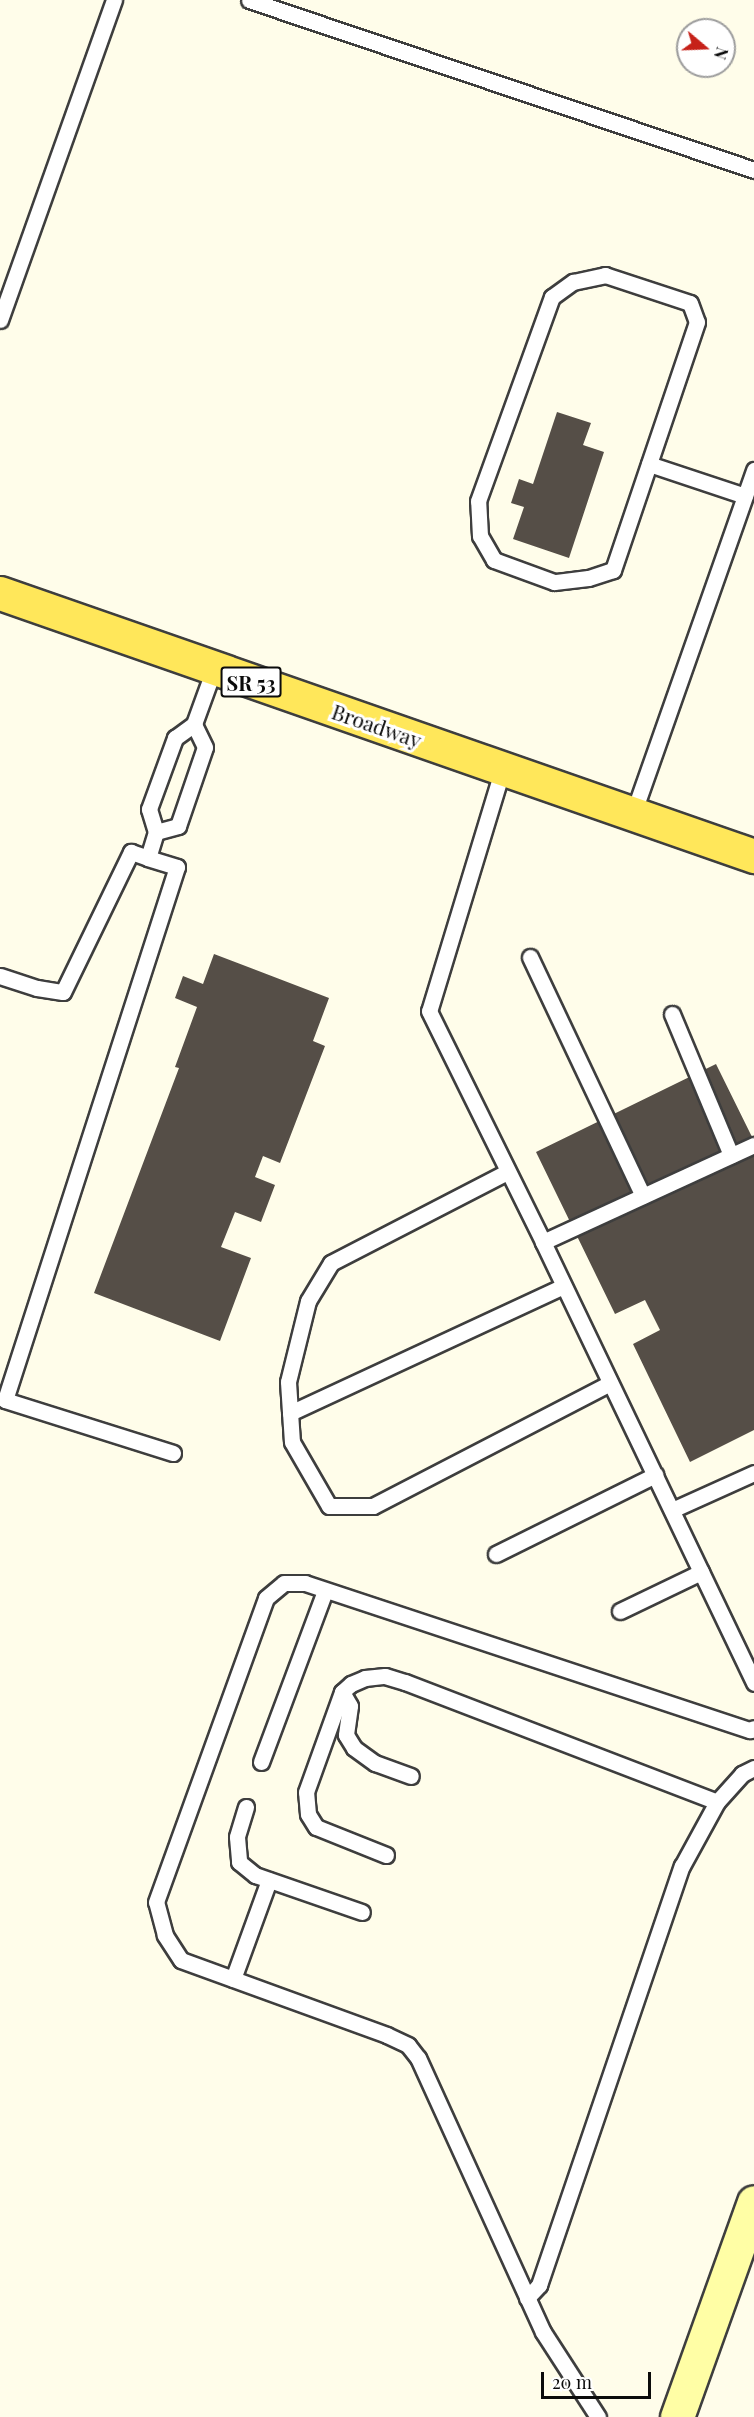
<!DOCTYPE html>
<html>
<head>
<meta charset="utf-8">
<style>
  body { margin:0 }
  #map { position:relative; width:754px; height:2417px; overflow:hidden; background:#fffdea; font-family:"Playfair Display",serif }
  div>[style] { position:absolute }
  .building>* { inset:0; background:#554e47 }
  .roads { filter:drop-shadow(2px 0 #3e3e3e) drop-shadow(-2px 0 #3e3e3e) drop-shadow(0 2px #3e3e3e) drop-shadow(0 -2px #3e3e3e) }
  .service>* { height:15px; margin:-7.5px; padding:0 7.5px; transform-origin:7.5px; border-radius:7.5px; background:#fff }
  .secondary>* { height:33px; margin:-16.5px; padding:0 16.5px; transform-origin:16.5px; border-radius:16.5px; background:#fffea5 }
  .primary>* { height:33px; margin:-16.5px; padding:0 16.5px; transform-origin:16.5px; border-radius:16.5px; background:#ffe75a }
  span { translate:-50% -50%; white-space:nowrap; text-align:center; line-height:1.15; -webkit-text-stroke:6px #fff; paint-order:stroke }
  .shield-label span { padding:2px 4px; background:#fff; border:2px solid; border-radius:4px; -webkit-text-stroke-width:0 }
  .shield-label { font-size:20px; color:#0b0b0b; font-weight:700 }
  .street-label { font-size:21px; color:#0b0b0b }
  .north { position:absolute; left:676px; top:18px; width:60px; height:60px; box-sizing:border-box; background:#fff; border:2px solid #9d9d9d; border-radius:50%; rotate:109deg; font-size:16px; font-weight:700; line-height:24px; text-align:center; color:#0b0b0b }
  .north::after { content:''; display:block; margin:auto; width:21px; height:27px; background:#c62119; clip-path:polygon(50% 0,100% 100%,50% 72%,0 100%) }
  .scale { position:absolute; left:541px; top:2372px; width:110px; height:27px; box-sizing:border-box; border:3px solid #0b0b0b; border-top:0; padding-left:8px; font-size:18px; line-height:21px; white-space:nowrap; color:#0b0b0b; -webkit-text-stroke:4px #fff; paint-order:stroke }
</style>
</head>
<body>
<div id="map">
  <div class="building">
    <i style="clip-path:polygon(557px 412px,591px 423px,583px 445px,604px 452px,569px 558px,513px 539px,524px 507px,511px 503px,519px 479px,533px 484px)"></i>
    <i style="clip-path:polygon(214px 954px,329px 998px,313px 1041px,325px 1046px,280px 1163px,263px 1156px,255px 1177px,275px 1185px,261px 1222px,235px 1212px,221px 1247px,251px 1258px,220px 1341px,94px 1293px,179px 1068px,175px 1067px,197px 1007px,175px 998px,183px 976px,203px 984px)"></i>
    <i style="clip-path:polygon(716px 1064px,754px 1141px,754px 1430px,690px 1462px,633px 1344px,660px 1330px,645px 1300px,615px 1314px,536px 1152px)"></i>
  </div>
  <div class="roads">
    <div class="service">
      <i style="left:249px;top:0;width:533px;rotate:18.6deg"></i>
      <i style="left:605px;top:275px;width:89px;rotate:18.2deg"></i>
      <i style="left:690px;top:303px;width:20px;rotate:70deg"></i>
      <i style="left:697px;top:322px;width:262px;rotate:108.7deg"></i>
      <i style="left:613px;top:570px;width:26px;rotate:162deg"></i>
      <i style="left:588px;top:578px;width:34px;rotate:173deg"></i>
      <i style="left:554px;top:582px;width:64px;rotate:-159.9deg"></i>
      <i style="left:494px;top:560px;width:28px;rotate:-120deg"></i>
      <i style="left:480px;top:536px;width:35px;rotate:-93deg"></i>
      <i style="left:478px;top:501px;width:217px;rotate:-70.1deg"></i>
      <i style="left:552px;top:297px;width:26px;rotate:-36deg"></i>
      <i style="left:573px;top:282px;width:33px;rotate:-12deg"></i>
      <i style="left:0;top:320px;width:340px;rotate:-70.4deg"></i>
      <i style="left:649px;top:464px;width:101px;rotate:18.4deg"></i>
      <i style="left:503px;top:768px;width:254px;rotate:106.9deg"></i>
      <i style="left:429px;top:1011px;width:258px;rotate:63.7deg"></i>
      <i style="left:543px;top:1242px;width:489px;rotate:64.4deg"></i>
      <i style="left:633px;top:814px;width:365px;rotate:-70.6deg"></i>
      <i style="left:156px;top:832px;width:23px;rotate:-15deg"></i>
      <i style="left:178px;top:826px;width:83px;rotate:-71.1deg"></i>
      <i style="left:205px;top:747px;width:25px;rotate:-116deg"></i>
      <i style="left:530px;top:957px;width:264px;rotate:64.7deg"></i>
      <i style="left:0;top:976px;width:39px;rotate:18deg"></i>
      <i style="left:37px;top:988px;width:26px;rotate:9deg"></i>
      <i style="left:63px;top:992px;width:156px;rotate:-64.1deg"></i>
      <i style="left:131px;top:852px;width:18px;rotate:19deg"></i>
      <i style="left:672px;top:1014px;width:153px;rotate:67.3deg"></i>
      <i style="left:507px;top:1172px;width:198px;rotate:152.7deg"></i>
      <i style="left:331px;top:1263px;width:44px;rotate:121.2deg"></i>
      <i style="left:308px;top:1301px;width:83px;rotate:103.9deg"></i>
      <i style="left:288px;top:1382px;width:60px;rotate:86.2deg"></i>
      <i style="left:292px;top:1442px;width:74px;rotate:60deg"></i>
      <i style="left:329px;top:1506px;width:44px"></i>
      <i style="left:373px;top:1506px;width:267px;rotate:-27.4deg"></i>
      <i style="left:543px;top:1242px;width:232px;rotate:-24.7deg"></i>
      <i style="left:290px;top:1413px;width:301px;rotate:-24.9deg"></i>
      <i style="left:173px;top:1453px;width:176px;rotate:-162.5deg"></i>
      <i style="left:5px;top:1400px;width:560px;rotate:-72.12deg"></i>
      <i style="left:177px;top:867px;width:30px;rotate:-163deg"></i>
      <i style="left:148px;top:858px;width:27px;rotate:-73deg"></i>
      <i style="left:156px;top:832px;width:24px;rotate:-107deg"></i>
      <i style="left:149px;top:809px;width:76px;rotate:-69.9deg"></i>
      <i style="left:175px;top:738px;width:24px;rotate:-36deg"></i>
      <i style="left:194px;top:724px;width:59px;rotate:-70deg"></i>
      <i style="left:672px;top:1510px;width:90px;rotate:-24.3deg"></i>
      <i style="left:496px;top:1554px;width:178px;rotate:-26.4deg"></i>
      <i style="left:620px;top:1611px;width:90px;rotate:-25.7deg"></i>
      <i style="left:342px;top:1692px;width:16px;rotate:60deg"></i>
      <i style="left:350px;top:1706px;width:29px;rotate:98deg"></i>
      <i style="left:346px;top:1735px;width:15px;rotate:58deg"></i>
      <i style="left:354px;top:1748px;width:26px;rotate:36deg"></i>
      <i style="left:375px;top:1763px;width:38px;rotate:20deg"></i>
      <i style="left:261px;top:1762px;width:183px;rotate:-69.5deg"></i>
      <i style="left:246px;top:1807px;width:31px;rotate:107deg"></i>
      <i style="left:237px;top:1837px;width:25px;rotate:85deg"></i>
      <i style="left:239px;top:1862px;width:21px;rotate:39deg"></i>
      <i style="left:255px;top:1875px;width:113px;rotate:19.1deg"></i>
      <i style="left:386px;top:1855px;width:75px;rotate:-158.2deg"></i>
      <i style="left:316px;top:1827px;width:15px;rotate:-122deg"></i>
      <i style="left:308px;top:1814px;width:22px;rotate:-95deg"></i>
      <i style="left:306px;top:1792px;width:106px;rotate:-70.2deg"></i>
      <i style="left:342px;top:1692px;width:12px;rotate:-42deg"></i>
      <i style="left:351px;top:1684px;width:15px;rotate:-23deg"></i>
      <i style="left:365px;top:1678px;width:20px;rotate:-6deg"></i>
      <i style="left:385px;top:1676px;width:21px;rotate:17deg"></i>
      <i style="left:405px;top:1682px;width:334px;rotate:21deg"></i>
      <i style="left:233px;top:1979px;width:105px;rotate:-70deg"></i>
      <i style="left:527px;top:2298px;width:18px;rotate:-47deg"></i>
      <i style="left:539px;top:2285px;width:443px;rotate:-71.2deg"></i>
      <i style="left:682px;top:1866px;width:73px;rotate:-61.3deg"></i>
      <i style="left:717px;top:1802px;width:38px;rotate:-48deg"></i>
      <i style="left:742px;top:1774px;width:13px;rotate:-27deg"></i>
      <i style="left:598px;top:2417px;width:101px;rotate:-122.9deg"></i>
      <i style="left:543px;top:2332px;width:301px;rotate:-114.5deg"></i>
      <i style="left:418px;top:2058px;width:16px;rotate:-128deg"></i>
      <i style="left:408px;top:2045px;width:23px;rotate:-155deg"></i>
      <i style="left:387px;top:2035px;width:219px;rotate:-160deg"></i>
      <i style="left:181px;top:1960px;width:30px;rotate:-123deg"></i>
      <i style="left:165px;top:1935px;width:34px;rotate:-105deg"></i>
      <i style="left:156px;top:1902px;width:323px;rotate:-70.1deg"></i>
      <i style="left:266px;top:1598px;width:23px;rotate:-40deg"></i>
      <i style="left:284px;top:1583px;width:21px"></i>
      <i style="left:305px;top:1583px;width:469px;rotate:18.3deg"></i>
      <i style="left:750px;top:1730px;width:4px;rotate:-27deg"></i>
    </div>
    <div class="secondary">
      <i style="left:677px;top:2417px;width:228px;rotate:-70.3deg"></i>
    </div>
    <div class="primary">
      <i style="left:0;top:593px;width:799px;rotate:19.23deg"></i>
    </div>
  </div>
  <div class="shield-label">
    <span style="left:251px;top:682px">SR 53</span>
  </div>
  <div class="street-label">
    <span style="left:377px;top:725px;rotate:19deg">Broadway</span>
  </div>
  <div class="north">N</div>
  <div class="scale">20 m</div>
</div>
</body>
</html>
